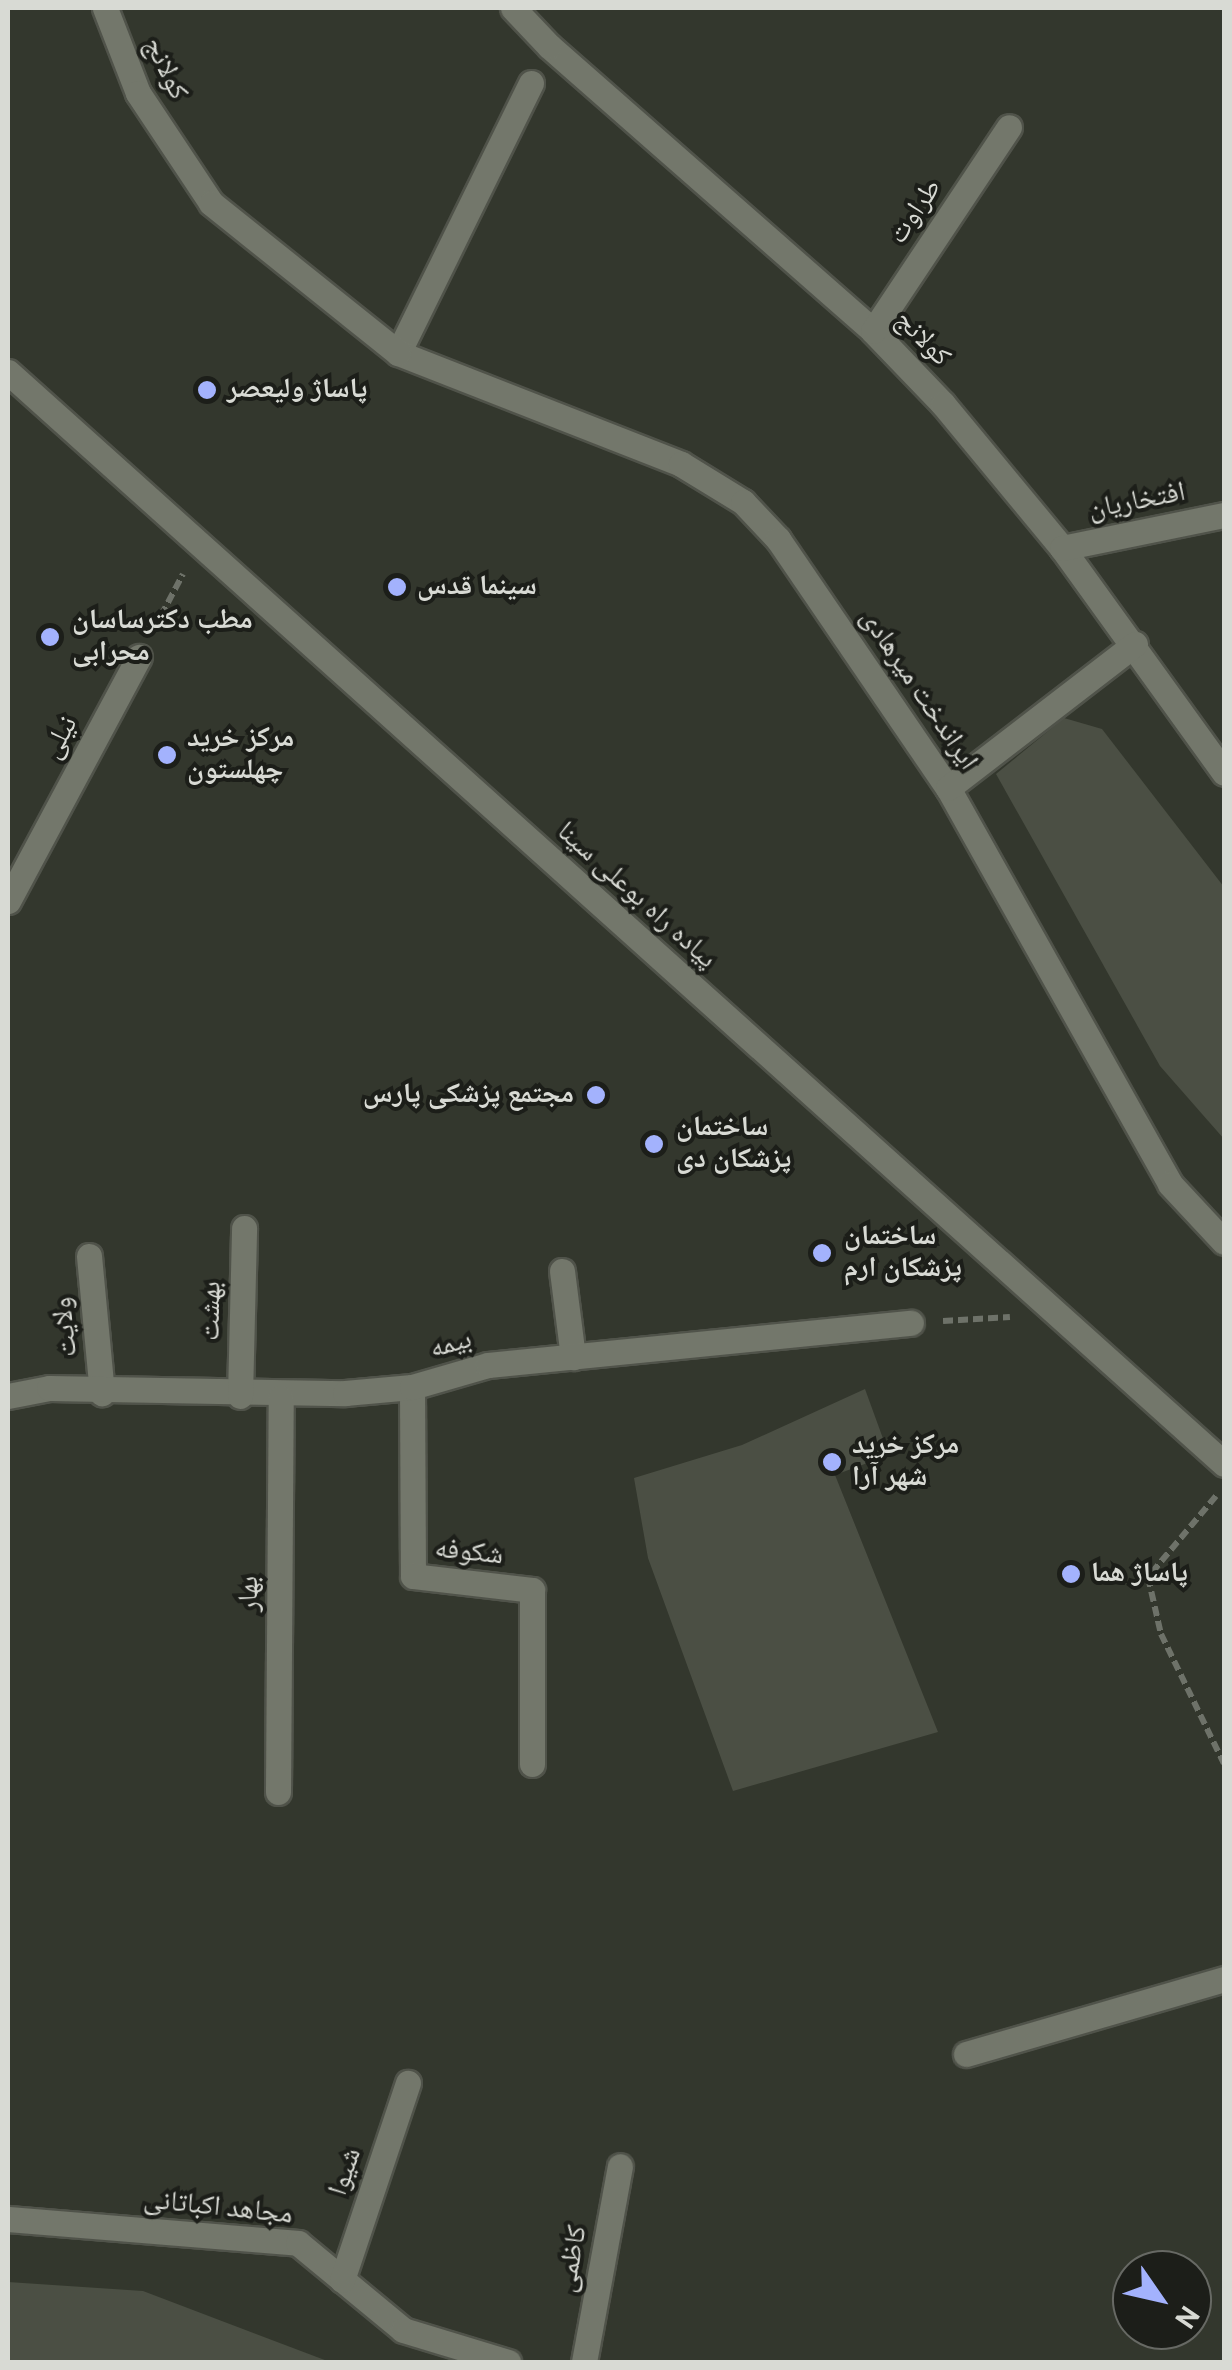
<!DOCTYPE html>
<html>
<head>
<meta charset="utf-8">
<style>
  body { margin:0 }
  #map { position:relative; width:1232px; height:2370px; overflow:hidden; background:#33372d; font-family:Overpass,"Noto Naskh Arabic",sans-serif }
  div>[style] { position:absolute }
  .building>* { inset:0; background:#4b4f44 }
  .path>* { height:6px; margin-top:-3px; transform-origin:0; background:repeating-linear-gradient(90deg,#6e7269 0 10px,transparent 0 15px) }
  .roads { filter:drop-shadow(2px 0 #50534a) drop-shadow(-2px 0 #50534a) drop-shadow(0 2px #50534a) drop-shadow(0 -2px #50534a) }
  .pedestrian>* { height:25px; margin:-12.5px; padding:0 12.5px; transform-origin:12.5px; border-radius:12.5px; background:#73776b }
  .minor>* { height:25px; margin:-12.5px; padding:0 12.5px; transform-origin:12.5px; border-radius:12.5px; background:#73776b }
  .tertiary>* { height:25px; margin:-12.5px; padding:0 12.5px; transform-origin:12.5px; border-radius:12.5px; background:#73776b }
  .dots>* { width:28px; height:28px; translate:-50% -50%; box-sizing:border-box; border:5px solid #1c1e19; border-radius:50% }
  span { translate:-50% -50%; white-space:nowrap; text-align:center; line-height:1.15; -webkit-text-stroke:8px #1c1e19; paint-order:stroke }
  .street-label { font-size:28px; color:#d8dad4 }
  .poi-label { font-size:28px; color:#d8dad4; font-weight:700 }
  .left { translate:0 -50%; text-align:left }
  .right { translate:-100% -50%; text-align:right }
  .frame { position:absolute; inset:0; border:10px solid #d8dad4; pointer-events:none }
  .north { position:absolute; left:1112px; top:2250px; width:100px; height:100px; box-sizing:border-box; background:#1c1e19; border:2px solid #676964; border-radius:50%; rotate:124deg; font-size:28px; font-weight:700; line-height:40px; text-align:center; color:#d8dad4 }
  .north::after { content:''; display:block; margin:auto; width:35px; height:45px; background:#a3b2fd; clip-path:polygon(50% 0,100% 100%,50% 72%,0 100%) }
</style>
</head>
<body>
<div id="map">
  <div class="building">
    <i style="clip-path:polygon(1064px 718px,1102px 729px,1224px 887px,1224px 1139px,1160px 1066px,996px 774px)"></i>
    <i style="clip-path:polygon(865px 1389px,889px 1455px,835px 1475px,938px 1732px,733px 1791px,648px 1558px,634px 1478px,742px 1445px)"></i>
    <i style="clip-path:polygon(8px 2282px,143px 2291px,330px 2362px,8px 2362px)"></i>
  </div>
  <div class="path">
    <i style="left:154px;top:629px;width:62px;rotate:-62.2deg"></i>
    <i style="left:943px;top:1321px;width:67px;rotate:-3.4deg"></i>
    <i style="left:1216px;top:1496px;width:106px;rotate:130deg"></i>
    <i style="left:1148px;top:1577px;width:58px;rotate:77.2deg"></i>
    <i style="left:1161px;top:1634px;width:144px;rotate:64.1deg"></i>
  </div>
  <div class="roads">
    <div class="pedestrian">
      <i style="left:8px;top:372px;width:1634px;rotate:41.92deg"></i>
    </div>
    <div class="minor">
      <i style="left:549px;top:46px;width:432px;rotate:41.3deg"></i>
      <i style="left:873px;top:331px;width:101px;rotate:46.2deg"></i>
      <i style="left:943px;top:404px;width:187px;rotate:50.4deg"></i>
      <i style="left:1062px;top:548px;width:277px;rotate:54.2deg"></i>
      <i style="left:531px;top:83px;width:301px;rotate:116.2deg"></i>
      <i style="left:398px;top:353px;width:304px;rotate:21.4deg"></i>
      <i style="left:681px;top:464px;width:73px;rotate:31.5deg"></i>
      <i style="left:743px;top:502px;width:51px;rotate:46.6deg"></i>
      <i style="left:778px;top:539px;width:301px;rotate:55.7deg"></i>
      <i style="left:948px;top:788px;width:454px;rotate:60.7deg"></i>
      <i style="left:1170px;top:1184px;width:79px;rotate:47deg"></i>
      <i style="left:873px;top:331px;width:245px;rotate:-56.3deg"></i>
      <i style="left:1062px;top:548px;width:165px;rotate:-11.5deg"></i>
      <i style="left:948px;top:788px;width:236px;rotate:-37.6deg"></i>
      <i style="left:8px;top:901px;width:277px;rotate:-61.8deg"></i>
      <i style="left:89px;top:1256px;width:138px;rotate:84.6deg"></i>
      <i style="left:562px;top:1271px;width:87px;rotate:82.7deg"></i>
      <i style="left:412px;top:1387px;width:189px;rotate:89.7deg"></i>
      <i style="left:413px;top:1576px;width:120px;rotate:6.7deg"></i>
      <i style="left:532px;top:1590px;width:174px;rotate:90deg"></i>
      <i style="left:8px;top:1396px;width:42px;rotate:-11deg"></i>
      <i style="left:49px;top:1388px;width:296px;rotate:1deg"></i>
      <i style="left:345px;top:1393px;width:67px;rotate:-5.1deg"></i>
      <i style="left:412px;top:1387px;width:79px;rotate:-16.1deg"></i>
      <i style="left:488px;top:1365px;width:425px;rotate:-5.7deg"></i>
      <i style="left:240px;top:1396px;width:168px;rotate:-88.6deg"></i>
      <i style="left:278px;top:1792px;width:394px;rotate:-89.6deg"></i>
      <i style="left:966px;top:2054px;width:269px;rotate:-16.2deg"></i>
      <i style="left:8px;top:2219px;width:291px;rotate:4.7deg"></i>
      <i style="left:298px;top:2243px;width:136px;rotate:39.6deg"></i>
      <i style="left:403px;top:2330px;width:110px;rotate:16.9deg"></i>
      <i style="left:342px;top:2280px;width:208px;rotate:-71.5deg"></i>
      <i style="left:584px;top:2362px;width:199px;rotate:-79.6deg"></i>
    </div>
    <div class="tertiary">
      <i style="left:105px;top:8px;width:91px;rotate:68.8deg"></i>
      <i style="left:138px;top:93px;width:132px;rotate:56.4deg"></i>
      <i style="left:211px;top:203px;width:240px;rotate:38.7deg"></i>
      <i style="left:513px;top:8px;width:52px;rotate:46.5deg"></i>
    </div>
  </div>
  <div class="dots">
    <i style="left:207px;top:390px;background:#a3b2fd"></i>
    <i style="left:397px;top:587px;background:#a3b2fd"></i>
    <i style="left:50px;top:637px;background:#a3b2fd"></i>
    <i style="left:167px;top:755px;background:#a3b2fd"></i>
    <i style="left:596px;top:1095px;background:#a3b2fd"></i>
    <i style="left:654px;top:1144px;background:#a3b2fd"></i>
    <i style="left:822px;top:1253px;background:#a3b2fd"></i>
    <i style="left:832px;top:1462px;background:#a3b2fd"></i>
    <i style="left:1071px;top:1574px;background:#a3b2fd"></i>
  </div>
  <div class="street-label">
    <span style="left:165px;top:69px;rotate:64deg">کولانج</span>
    <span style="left:916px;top:212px;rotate:-56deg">طراوت</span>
    <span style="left:922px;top:339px;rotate:46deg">کولانج</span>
    <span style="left:1137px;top:502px;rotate:-11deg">افتخاریان</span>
    <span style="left:918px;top:690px;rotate:56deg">ایراندخت میرهادی</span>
    <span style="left:61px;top:738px;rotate:-62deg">نیلی</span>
    <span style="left:636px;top:896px;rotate:42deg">پیاده راه بوعلی سینا</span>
    <span style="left:212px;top:1311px;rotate:-89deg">بهشت</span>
    <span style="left:66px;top:1327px;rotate:-96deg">ولایت</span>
    <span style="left:451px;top:1345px;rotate:-16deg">بیمه</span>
    <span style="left:469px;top:1553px;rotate:6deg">شکوفه</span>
    <span style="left:250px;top:1594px;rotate:-90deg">بهار</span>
    <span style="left:346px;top:2172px;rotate:-71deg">شیوا</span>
    <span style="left:218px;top:2208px;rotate:6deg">مجاهد اکباتانی</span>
    <span style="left:573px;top:2259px;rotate:-80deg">کاظمی</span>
  </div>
  <div class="poi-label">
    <span class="left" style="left:227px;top:390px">پاساژ ولیعصر</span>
    <span class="left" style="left:417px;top:587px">سینما قدس</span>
    <span class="left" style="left:72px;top:637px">مطب دکترساسان<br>محرابی</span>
    <span class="left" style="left:187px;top:755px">مرکز خرید<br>چهلستون</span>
    <span class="right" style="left:574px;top:1095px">مجتمع پزشکی پارس</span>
    <span class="left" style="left:676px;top:1144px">ساختمان<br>پزشکان دی</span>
    <span class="left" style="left:844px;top:1253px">ساختمان<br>پزشکان ارم</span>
    <span class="left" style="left:852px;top:1462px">مرکز خرید<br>شهر آرا</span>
    <span class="left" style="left:1091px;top:1574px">پاساژ هما</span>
  </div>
  <div class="frame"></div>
  <div class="north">N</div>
</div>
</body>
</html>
